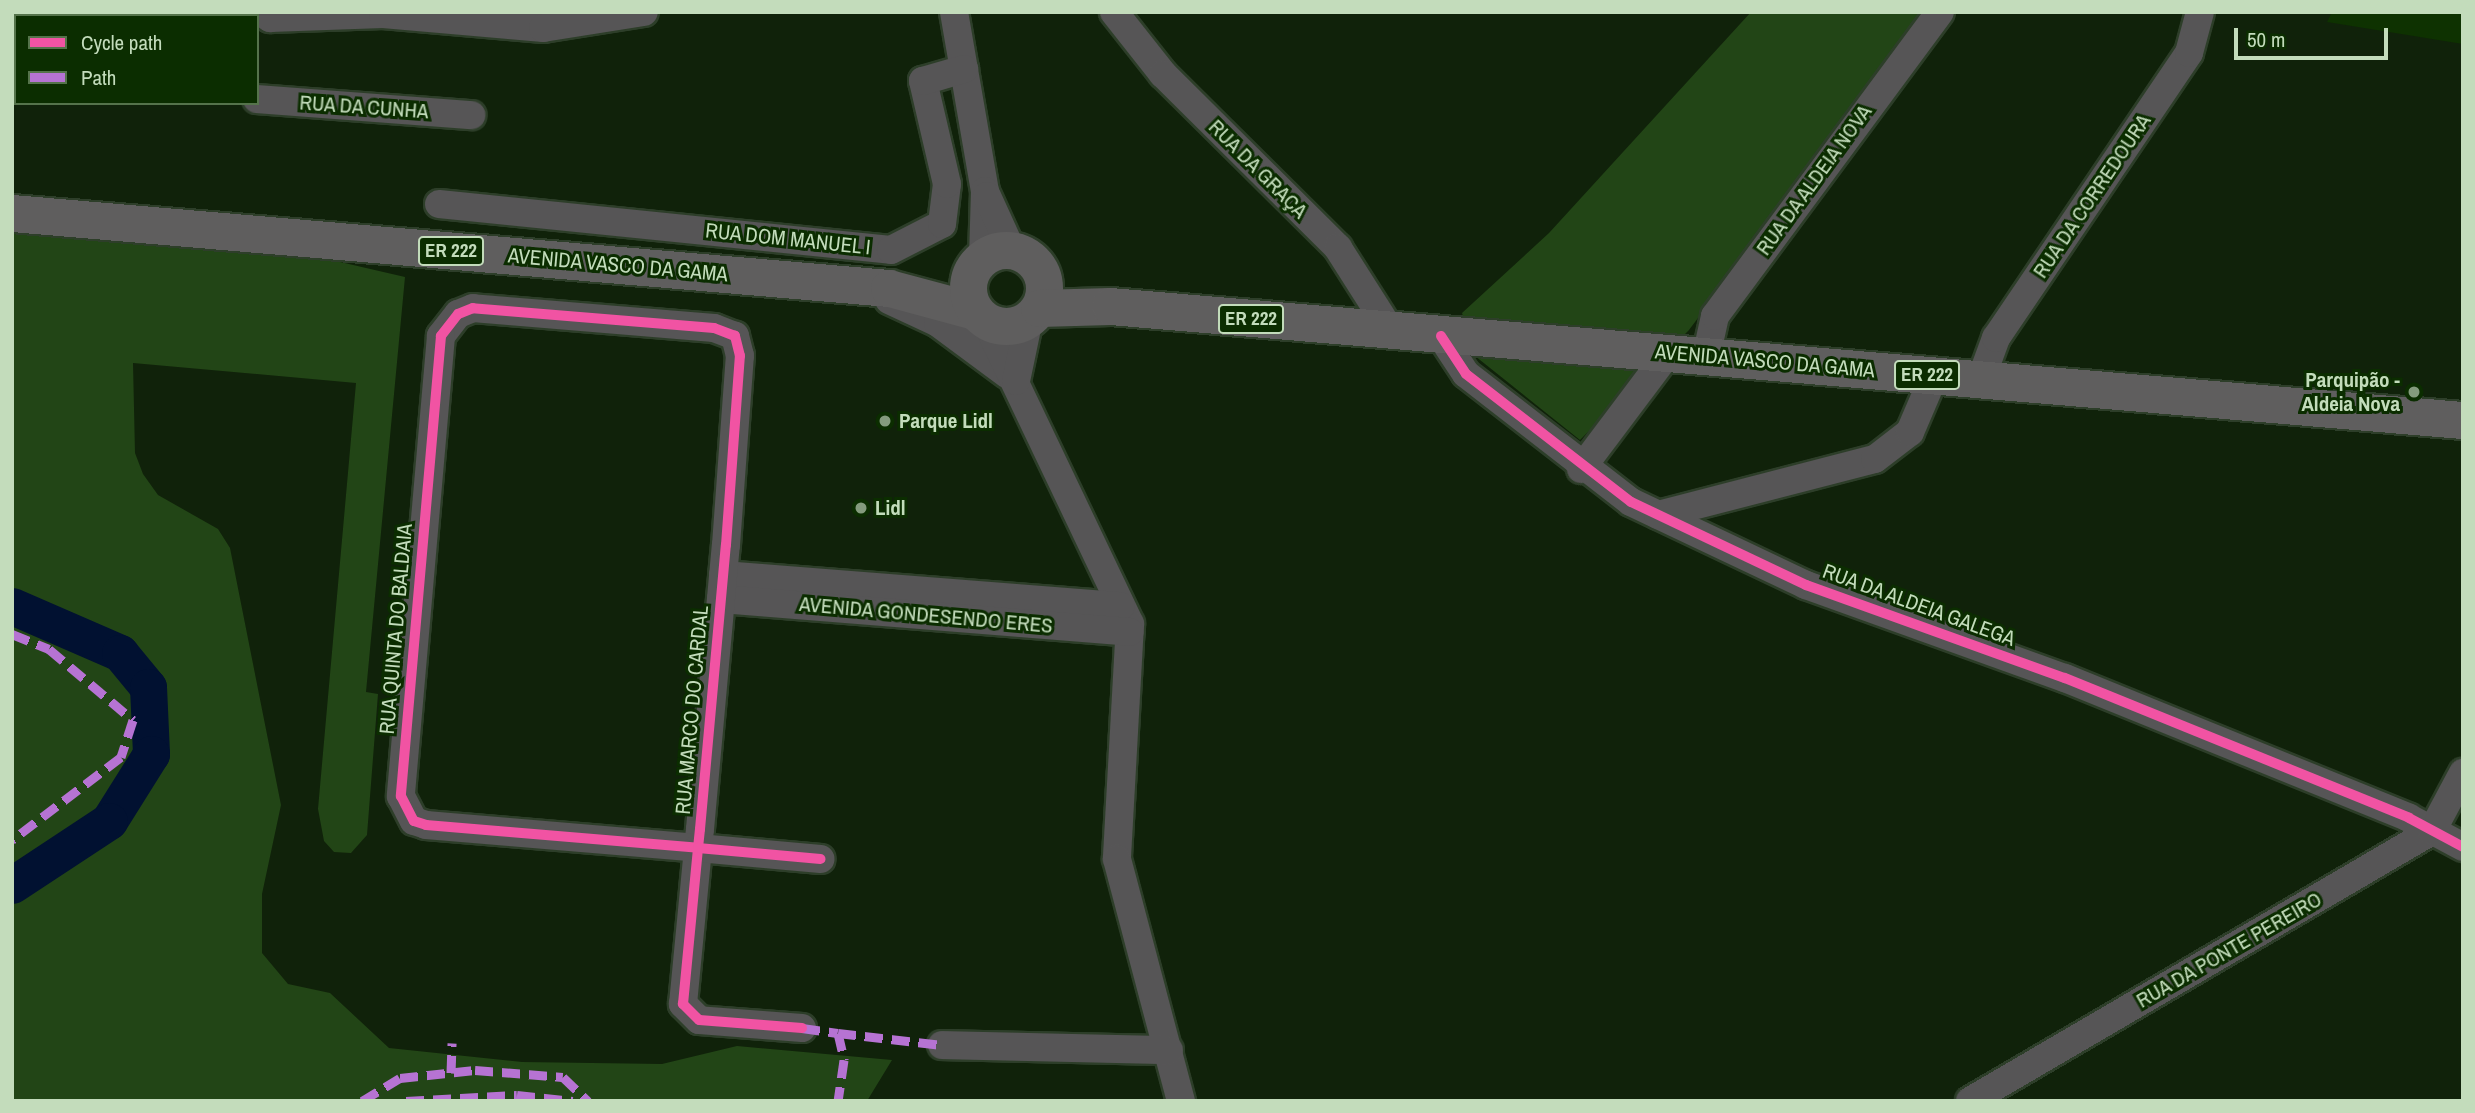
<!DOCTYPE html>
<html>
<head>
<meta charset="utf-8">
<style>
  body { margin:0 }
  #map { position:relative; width:2475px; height:1113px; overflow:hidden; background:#10220a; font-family:"Archivo Narrow",sans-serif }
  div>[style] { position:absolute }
  .built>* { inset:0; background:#0e3201 }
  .green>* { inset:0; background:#224516 }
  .river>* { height:37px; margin:-18.5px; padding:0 18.5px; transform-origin:18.5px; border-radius:18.5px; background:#011131 }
  .roads { filter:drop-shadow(2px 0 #2d3e29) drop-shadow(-2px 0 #2d3e29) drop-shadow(0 2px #2d3e29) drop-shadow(0 -2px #2d3e29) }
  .minor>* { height:28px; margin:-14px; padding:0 14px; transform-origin:14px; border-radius:14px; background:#565556 }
  .major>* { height:37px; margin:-18.5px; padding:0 18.5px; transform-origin:18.5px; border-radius:18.5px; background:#5f5e5e }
  .major>.ring { margin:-18.5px; padding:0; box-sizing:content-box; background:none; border:37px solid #5f5e5e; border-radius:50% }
  .quiet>* { height:9px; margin-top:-4.5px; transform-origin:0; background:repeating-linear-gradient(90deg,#b673d3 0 18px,transparent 0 27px) }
  .cycleway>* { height:10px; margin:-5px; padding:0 5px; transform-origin:5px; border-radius:5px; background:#f153a3 }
  .dots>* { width:19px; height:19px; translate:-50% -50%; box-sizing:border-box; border:4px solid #0b2d00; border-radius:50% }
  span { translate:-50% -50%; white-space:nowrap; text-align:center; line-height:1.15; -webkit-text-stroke:6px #0b2d00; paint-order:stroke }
  .shield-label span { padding:2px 5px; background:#0b2d00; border:2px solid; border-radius:5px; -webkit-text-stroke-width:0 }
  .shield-label { font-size:19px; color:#c3dcbb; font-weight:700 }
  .street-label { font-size:21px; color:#c3dcbb }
  .poi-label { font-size:21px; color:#c3dcbb; font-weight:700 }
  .right { translate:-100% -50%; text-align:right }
  .left { translate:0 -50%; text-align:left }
  .frame { position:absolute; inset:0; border:14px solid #c3dcbb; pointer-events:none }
  .legend { position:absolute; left:14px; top:14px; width:245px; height:91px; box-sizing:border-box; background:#0b2d00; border:2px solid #55734b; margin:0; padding:9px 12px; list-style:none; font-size:21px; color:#c3dcbb }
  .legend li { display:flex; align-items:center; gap:14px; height:35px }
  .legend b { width:35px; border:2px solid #55734b }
  .scale { position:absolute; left:2234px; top:28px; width:154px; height:32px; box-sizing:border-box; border:4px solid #c3dcbb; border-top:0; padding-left:9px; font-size:21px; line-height:24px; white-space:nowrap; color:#c3dcbb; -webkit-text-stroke:5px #0b2d00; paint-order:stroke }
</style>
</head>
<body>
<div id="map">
  <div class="built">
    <i style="clip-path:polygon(2332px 12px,2463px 12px,2463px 44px,2327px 22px)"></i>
  </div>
  <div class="green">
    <i style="clip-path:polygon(1751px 12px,1928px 12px,1689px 330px,1580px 440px,1475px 356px,1462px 313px,1549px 233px)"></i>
    <i style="clip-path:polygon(12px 231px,323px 258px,405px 277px,366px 692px,378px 694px,367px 835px,351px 853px,334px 852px,324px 841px,318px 809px,356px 383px,133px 363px,135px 453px,143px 474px,158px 495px,218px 529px,230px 548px,281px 805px,262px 894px,262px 953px,288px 984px,330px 993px,389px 1048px,522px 1062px,662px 1064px,737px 1046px,892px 1060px,867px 1101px,12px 1101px)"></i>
  </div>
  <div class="river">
    <i style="left:12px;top:606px;width:118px;rotate:23.5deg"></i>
    <i style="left:120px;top:653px;width:44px;rotate:50.5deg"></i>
    <i style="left:148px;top:687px;width:67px;rotate:87.4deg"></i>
    <i style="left:151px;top:754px;width:79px;rotate:122.1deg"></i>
    <i style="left:109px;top:821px;width:116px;rotate:146.6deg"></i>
  </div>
  <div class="roads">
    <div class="minor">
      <i style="left:261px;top:12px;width:11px;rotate:34deg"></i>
      <i style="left:270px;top:18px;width:113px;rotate:-2deg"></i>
      <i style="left:383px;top:14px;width:161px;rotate:5deg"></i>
      <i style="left:543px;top:28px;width:102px;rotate:-9deg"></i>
      <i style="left:954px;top:12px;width:182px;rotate:80.2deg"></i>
      <i style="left:985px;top:191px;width:67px;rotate:91.7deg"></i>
      <i style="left:1114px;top:12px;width:79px;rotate:51.7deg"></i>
      <i style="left:1163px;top:74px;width:247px;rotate:44.8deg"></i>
      <i style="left:1338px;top:248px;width:101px;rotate:57.6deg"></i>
      <i style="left:173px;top:16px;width:5px;rotate:-53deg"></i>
      <i style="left:12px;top:89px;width:4px"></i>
      <i style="left:257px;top:99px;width:215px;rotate:4.3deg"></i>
      <i style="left:987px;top:196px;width:60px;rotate:65.6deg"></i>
      <i style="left:439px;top:204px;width:454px;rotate:5.8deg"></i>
      <i style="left:891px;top:250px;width:57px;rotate:-27deg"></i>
      <i style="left:942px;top:224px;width:40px;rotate:-82.9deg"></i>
      <i style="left:947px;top:184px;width:106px;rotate:-103.1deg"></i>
      <i style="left:923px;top:81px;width:43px;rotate:-16.3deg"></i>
      <i style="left:889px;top:300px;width:54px;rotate:25.1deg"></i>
      <i style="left:938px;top:323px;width:87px;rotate:36.6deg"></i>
      <i style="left:986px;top:322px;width:335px;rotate:64.5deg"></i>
      <i style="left:1130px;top:624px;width:235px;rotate:93.2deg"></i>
      <i style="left:1117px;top:859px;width:250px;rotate:75.2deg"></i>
      <i style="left:1441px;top:336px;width:45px;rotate:56.7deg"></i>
      <i style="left:1466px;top:374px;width:209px;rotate:37.8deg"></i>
      <i style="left:1631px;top:502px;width:194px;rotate:25.4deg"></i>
      <i style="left:1806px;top:585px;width:275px;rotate:19.8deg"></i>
      <i style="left:2065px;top:678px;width:371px;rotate:22.1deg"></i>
      <i style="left:2409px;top:818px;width:61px;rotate:28.2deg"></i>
      <i style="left:1706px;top:357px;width:42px;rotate:-77.6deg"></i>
      <i style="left:1715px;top:316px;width:378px;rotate:-53.5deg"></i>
      <i style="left:1981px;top:379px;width:44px;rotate:-69.9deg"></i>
      <i style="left:1996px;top:338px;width:344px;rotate:-55.9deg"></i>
      <i style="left:2189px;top:53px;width:42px;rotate:-75deg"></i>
      <i style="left:1016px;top:381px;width:63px;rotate:-78.2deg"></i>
      <i style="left:1581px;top:469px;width:145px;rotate:-53.1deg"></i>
      <i style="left:1658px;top:515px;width:224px;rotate:-14.5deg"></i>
      <i style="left:1875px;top:459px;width:44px;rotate:-37.6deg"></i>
      <i style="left:1910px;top:432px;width:61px;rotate:-66.8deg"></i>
      <i style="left:723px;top:575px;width:399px;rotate:4.5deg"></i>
      <i style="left:721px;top:599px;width:410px;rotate:4.6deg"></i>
      <i style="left:802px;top:1028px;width:103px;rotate:-175.6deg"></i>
      <i style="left:699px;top:1020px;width:23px;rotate:-135deg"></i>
      <i style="left:683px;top:1004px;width:157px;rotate:-84.5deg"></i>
      <i style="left:698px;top:848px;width:19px;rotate:-84deg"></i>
      <i style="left:700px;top:829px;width:285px;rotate:-84.8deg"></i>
      <i style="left:726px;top:545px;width:190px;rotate:-85.8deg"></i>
      <i style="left:740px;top:356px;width:21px;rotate:-104deg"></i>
      <i style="left:735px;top:336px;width:22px;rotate:-159deg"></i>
      <i style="left:714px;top:328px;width:242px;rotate:-175.3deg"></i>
      <i style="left:473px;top:308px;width:16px;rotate:158deg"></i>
      <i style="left:458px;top:314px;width:28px;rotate:128deg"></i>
      <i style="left:441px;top:336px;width:462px;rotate:95deg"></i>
      <i style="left:401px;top:796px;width:28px;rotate:63deg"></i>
      <i style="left:414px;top:821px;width:13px;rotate:18deg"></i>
      <i style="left:426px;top:825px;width:273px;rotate:4.8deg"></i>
      <i style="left:698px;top:848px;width:123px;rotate:5.1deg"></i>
      <i style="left:942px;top:1045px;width:227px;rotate:1.3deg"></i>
      <i style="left:1970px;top:1101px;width:535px;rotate:-30.3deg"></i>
      <i style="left:2432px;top:831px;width:66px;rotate:-61.9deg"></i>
    </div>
    <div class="major">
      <i style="left:12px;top:213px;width:880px;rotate:4.89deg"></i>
      <i style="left:889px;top:288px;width:89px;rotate:15deg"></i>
      <i class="ring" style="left:968px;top:250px;width:39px;height:39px"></i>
      <i style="left:1039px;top:308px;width:71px;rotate:-1.6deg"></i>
      <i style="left:1110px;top:306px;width:1358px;rotate:4.82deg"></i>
    </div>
  </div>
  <div class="quiet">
    <i style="left:12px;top:634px;width:40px;rotate:22deg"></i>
    <i style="left:49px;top:649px;width:110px;rotate:40.2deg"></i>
    <i style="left:133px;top:720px;width:39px;rotate:108deg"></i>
    <i style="left:121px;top:757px;width:137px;rotate:142.7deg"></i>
    <i style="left:802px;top:1028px;width:36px;rotate:8deg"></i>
    <i style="left:838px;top:1033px;width:28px;rotate:77deg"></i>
    <i style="left:844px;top:1060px;width:41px;rotate:98.3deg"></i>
    <i style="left:838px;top:1033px;width:105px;rotate:6.6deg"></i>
    <i style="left:451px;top:1073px;width:30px;rotate:-88deg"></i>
    <i style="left:362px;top:1101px;width:44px;rotate:-31.2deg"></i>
    <i style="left:400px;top:1078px;width:75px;rotate:-6.1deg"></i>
    <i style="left:475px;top:1070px;width:88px;rotate:4.5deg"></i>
    <i style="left:563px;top:1077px;width:35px;rotate:44deg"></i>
    <i style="left:406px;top:1101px;width:111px;rotate:-3.1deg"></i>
    <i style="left:517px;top:1095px;width:56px;rotate:6.1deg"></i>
  </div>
  <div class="cycleway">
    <i style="left:1441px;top:336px;width:45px;rotate:56.7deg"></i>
    <i style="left:1466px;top:374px;width:209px;rotate:37.8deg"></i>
    <i style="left:1631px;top:502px;width:194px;rotate:25.4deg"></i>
    <i style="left:1806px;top:585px;width:275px;rotate:19.8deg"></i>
    <i style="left:2065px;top:678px;width:371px;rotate:22.1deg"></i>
    <i style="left:2409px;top:818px;width:61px;rotate:28.2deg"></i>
    <i style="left:802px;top:1028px;width:103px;rotate:-175.6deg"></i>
    <i style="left:699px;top:1020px;width:23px;rotate:-135deg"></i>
    <i style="left:683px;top:1004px;width:157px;rotate:-84.5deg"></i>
    <i style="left:698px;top:848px;width:19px;rotate:-84deg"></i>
    <i style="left:700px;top:829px;width:285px;rotate:-84.8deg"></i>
    <i style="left:726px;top:545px;width:190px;rotate:-85.8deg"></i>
    <i style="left:740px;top:356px;width:21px;rotate:-104deg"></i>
    <i style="left:735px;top:336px;width:22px;rotate:-159deg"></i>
    <i style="left:714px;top:328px;width:242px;rotate:-175.3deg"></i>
    <i style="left:473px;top:308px;width:16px;rotate:158deg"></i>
    <i style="left:458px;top:314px;width:28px;rotate:128deg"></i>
    <i style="left:441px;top:336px;width:462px;rotate:95deg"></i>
    <i style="left:401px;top:796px;width:28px;rotate:63deg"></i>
    <i style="left:414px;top:821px;width:13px;rotate:18deg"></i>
    <i style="left:426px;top:825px;width:273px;rotate:4.8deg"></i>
    <i style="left:698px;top:848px;width:123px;rotate:5.1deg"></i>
  </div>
  <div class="dots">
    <i style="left:2414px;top:392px;background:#849b7d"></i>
    <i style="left:885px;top:421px;background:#849b7d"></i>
    <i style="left:861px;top:508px;background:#849b7d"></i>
  </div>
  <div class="shield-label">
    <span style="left:451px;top:251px">ER 222</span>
    <span style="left:1251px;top:319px">ER 222</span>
    <span style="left:1927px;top:375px">ER 222</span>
  </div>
  <div class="street-label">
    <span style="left:364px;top:107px;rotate:4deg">RUA DA CUNHA</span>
    <span style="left:1258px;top:169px;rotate:45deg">RUA DA GRAÇA</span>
    <span style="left:1814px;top:180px;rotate:-54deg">RUA DA ALDEIA NOVA</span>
    <span style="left:2092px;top:196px;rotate:-56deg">RUA DA CORREDOURA</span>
    <span style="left:788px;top:239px;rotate:6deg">RUA DOM MANUEL I</span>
    <span style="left:618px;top:265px;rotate:5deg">AVENIDA VASCO DA GAMA</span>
    <span style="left:1765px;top:361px;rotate:5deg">AVENIDA VASCO DA GAMA</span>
    <span style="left:1919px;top:605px;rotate:20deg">RUA DA ALDEIA GALEGA</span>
    <span style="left:926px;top:615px;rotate:5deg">AVENIDA GONDESENDO ERES</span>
    <span style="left:396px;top:629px;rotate:-85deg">RUA QUINTA DO BALDAIA</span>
    <span style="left:692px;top:710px;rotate:-85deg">RUA MARCO DO CARDAL</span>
    <span style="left:2229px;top:950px;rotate:-30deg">RUA DA PONTE PEREIRO</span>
  </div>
  <div class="poi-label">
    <span class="right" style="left:2400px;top:392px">Parquipão -<br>Aldeia Nova</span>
    <span class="left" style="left:899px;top:421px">Parque Lidl</span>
    <span class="left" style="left:875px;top:508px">Lidl</span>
  </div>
  <div class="frame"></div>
  <ul class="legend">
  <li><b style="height:9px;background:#f153a3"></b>Cycle path</li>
  <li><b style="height:9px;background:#b673d3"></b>Path</li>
  </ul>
  <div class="scale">50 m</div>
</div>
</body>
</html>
